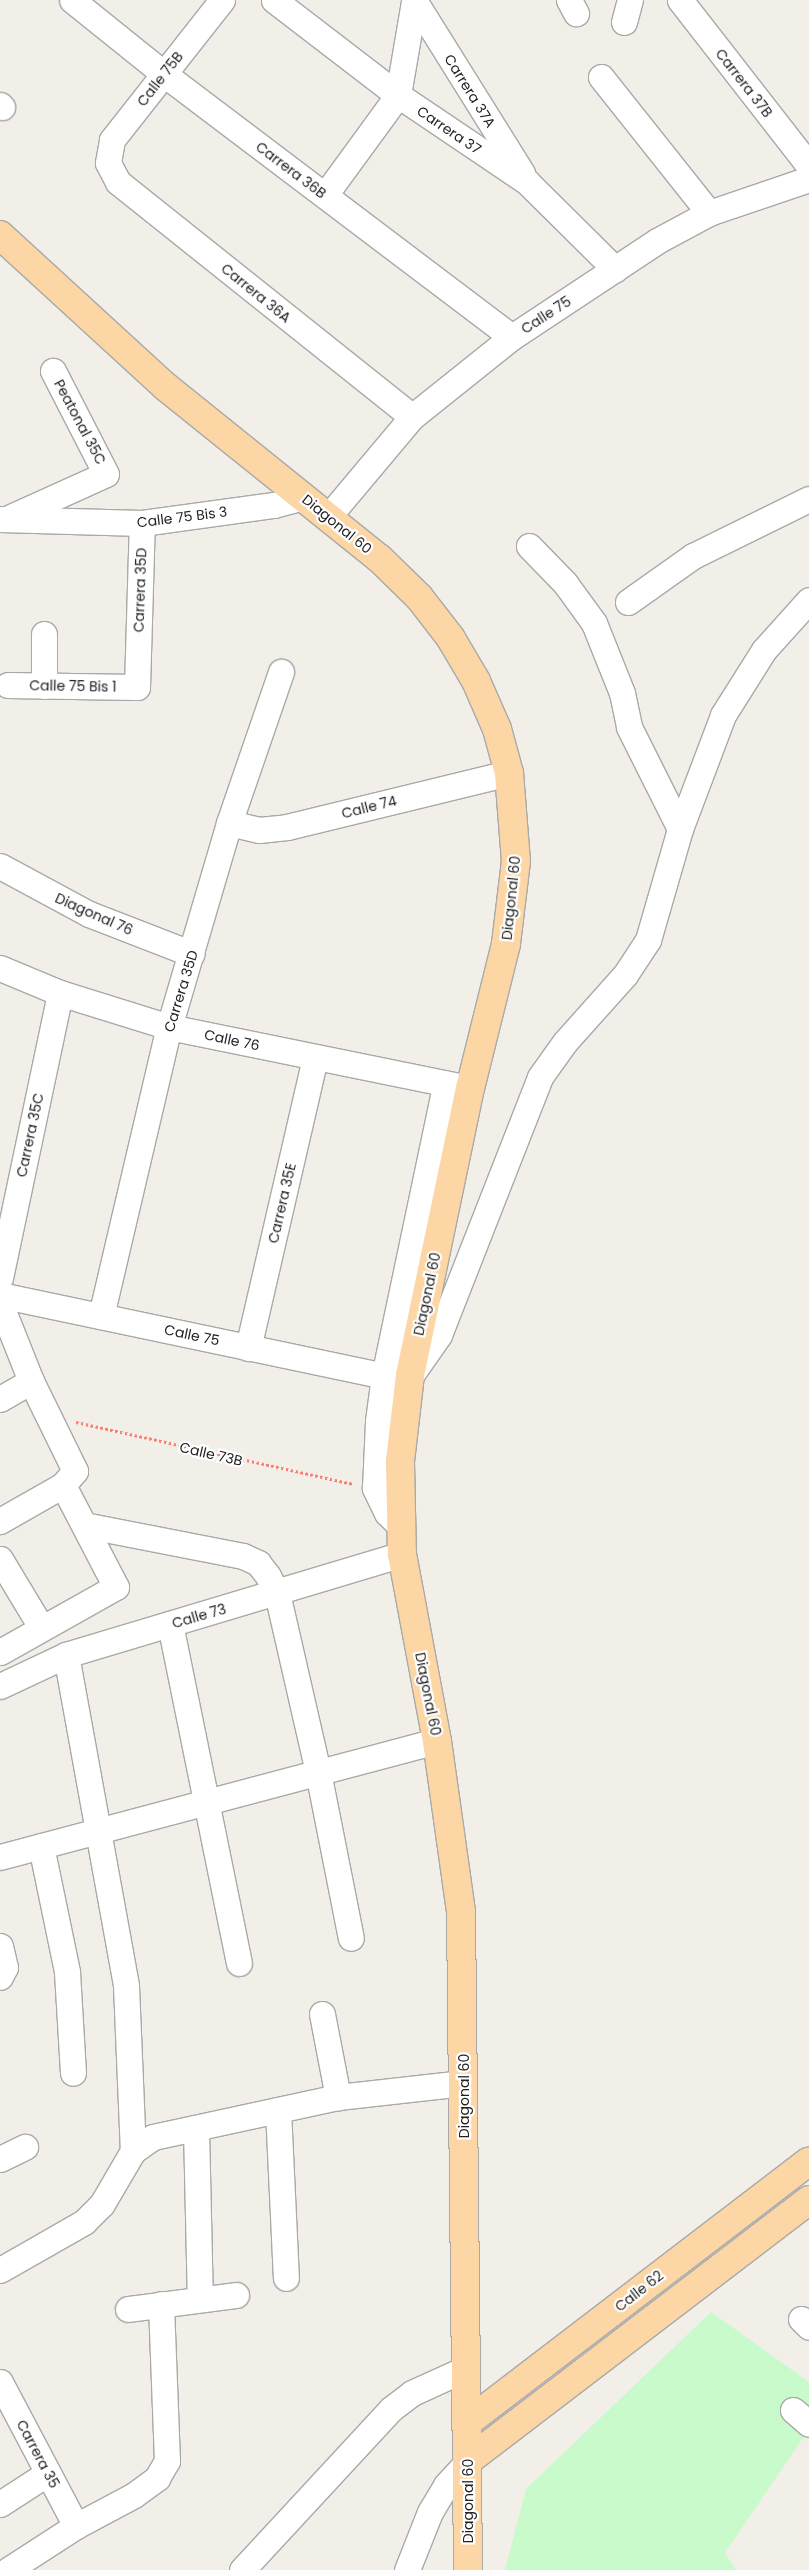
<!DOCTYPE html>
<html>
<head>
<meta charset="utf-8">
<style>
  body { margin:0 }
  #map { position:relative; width:809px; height:2570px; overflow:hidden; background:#f2efe9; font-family:Poppins,sans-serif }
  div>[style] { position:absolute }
  .park>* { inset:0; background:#c8facc }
  .path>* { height:3px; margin-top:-1.5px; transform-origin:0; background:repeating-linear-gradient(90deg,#fa8072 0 2.5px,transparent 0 5px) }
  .roads { filter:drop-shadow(1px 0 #a9a9a9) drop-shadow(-1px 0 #a9a9a9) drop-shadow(0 1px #a9a9a9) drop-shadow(0 -1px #a9a9a9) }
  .minor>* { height:25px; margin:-12.5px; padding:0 12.5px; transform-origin:12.5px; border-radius:12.5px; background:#fff }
  .major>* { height:28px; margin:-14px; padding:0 14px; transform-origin:14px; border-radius:14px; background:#fcd6a4 }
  span { translate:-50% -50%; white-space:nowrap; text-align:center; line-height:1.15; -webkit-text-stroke:4.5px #fff; paint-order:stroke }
  .street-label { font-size:14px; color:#222 }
</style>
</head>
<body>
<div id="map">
  <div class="park">
    <i style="clip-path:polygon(711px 2312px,809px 2382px,809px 2429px,725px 2553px,736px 2570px,505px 2570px,526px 2489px)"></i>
  </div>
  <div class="path">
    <i style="left:76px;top:1422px;width:284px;rotate:12.6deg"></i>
  </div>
  <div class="roads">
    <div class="minor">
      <i style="left:72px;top:0;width:118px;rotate:38.8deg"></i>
      <i style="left:164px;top:74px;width:436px;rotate:37.1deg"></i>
      <i style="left:222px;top:0;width:178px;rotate:128.2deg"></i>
      <i style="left:112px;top:140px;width:23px;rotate:100deg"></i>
      <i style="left:108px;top:163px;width:21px;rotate:62deg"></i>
      <i style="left:118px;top:182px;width:376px;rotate:38.6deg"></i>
      <i style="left:274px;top:0;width:156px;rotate:37.5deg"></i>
      <i style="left:398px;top:95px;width:156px;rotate:34deg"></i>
      <i style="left:527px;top:182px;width:124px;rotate:44.7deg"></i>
      <i style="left:414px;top:0;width:204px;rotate:58deg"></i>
      <i style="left:569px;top:0;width:15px;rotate:62deg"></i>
      <i style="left:680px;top:0;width:210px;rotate:52.1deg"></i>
      <i style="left:624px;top:22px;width:23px;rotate:-75deg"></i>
      <i style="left:601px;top:77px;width:174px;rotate:51.5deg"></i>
      <i style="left:0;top:105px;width:3px;rotate:45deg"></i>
      <i style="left:325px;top:195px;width:124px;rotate:-53.9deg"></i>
      <i style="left:398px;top:95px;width:95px;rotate:-80.3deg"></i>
      <i style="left:11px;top:517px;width:104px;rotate:-24.4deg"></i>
      <i style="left:106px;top:474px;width:116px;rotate:-117.2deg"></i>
      <i style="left:328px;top:517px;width:131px;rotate:-50deg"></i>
      <i style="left:412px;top:417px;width:128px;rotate:-38.7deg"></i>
      <i style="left:512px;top:337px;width:174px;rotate:-33.5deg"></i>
      <i style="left:657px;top:241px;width:59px;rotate:-28.3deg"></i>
      <i style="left:709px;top:213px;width:106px;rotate:-18.8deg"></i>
      <i style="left:0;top:519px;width:142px;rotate:1.6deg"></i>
      <i style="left:142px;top:523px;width:133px;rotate:-7.8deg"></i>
      <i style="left:274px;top:505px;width:30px;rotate:-15deg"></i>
      <i style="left:529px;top:546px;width:52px;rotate:45.8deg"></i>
      <i style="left:565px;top:583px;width:49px;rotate:54.1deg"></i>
      <i style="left:594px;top:623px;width:75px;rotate:68.2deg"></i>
      <i style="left:622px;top:693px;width:35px;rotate:78deg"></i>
      <i style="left:629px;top:727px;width:114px;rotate:63.4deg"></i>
      <i style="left:628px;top:602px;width:80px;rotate:-35.3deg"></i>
      <i style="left:693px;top:556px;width:129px;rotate:-26.2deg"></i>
      <i style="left:8px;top:685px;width:129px;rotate:0.9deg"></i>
      <i style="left:137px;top:687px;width:164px;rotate:-88.3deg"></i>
      <i style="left:44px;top:686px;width:52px;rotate:-90deg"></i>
      <i style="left:229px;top:823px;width:31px;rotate:13deg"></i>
      <i style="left:259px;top:830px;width:28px;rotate:-6deg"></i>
      <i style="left:287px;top:827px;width:228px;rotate:-13.7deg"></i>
      <i style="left:0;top:866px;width:101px;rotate:28.3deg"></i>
      <i style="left:89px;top:914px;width:110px;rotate:21.2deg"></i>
      <i style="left:0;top:968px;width:65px;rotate:22.6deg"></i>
      <i style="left:60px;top:993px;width:114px;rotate:17.3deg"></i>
      <i style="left:169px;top:1027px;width:307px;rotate:11.5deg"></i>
      <i style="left:0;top:1278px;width:291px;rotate:-78.1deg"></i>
      <i style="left:0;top:1295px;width:392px;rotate:11.9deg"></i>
      <i style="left:0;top:1303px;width:84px;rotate:68.3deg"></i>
      <i style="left:31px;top:1381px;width:100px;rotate:63.9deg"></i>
      <i style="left:75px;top:1471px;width:18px;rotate:131deg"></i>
      <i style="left:63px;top:1485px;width:73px;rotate:150.3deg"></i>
      <i style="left:101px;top:1316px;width:297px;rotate:-76.8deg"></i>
      <i style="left:169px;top:1027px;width:213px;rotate:-73.6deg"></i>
      <i style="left:229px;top:823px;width:160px;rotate:-71deg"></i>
      <i style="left:248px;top:1348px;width:298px;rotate:-77deg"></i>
      <i style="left:411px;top:1375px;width:49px;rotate:-55deg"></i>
      <i style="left:439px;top:1335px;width:277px;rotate:-68.6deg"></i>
      <i style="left:540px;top:1077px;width:43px;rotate:-54.5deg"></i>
      <i style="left:565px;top:1042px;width:90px;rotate:-48.2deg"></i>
      <i style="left:625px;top:975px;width:42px;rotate:-56.7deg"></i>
      <i style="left:648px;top:940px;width:116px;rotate:-73.9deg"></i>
      <i style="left:680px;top:829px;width:122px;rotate:-69.3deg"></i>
      <i style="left:723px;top:715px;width:77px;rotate:-57.8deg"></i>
      <i style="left:764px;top:650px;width:67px;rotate:-48deg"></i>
      <i style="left:0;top:1399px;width:36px;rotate:-30deg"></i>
      <i style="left:84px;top:1525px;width:162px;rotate:11deg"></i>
      <i style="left:243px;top:1556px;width:17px;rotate:25deg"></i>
      <i style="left:258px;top:1563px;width:16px;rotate:52deg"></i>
      <i style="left:268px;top:1576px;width:19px;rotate:62deg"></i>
      <i style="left:277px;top:1593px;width:184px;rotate:77.1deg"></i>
      <i style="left:318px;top:1772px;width:169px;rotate:78.8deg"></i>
      <i style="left:400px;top:1526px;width:18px;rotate:-135deg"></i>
      <i style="left:387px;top:1513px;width:28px;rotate:-116deg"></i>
      <i style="left:375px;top:1488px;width:67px;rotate:-87.4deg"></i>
      <i style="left:378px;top:1421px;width:45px;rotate:-82.4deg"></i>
      <i style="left:384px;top:1376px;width:299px;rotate:-78.1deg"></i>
      <i style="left:0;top:1559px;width:79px;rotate:58.9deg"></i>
      <i style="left:170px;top:1624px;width:346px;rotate:78.5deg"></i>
      <i style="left:0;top:1652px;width:133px;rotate:-29.3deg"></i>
      <i style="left:116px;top:1587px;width:115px;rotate:-117.5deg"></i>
      <i style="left:66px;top:1655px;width:336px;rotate:79.7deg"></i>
      <i style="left:126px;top:1986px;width:165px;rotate:87.6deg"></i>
      <i style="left:0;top:1686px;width:73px;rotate:-25.2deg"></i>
      <i style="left:66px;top:1655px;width:351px;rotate:-16.7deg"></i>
      <i style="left:41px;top:1846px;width:129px;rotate:78.3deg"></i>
      <i style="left:67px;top:1972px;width:101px;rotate:86.6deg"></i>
      <i style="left:0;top:1857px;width:452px;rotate:-14.9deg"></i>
      <i style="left:0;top:1946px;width:22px;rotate:77deg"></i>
      <i style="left:5px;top:1967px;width:11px;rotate:117deg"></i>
      <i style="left:322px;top:2014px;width:85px;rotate:79.1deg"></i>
      <i style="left:278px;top:2110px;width:168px;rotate:87.3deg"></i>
      <i style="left:196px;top:2128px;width:171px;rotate:88.7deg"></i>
      <i style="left:0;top:2159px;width:28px;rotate:-26deg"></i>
      <i style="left:0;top:2270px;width:97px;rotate:-29.7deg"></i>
      <i style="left:84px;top:2222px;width:25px;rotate:-45deg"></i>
      <i style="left:102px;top:2204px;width:61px;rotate:-59.7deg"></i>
      <i style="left:133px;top:2151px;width:24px;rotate:-35deg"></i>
      <i style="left:153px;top:2137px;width:189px;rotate:-12.2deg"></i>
      <i style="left:338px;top:2097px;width:126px;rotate:-6.4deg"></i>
      <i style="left:128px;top:2309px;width:109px;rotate:-7.4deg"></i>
      <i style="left:801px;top:2319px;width:11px;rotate:45deg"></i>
      <i style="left:0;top:2382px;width:163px;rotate:62.2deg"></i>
      <i style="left:793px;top:2410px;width:21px;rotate:41deg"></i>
      <i style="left:0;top:2504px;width:57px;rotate:-32.9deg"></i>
      <i style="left:8px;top:2570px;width:81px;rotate:-32.9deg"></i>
      <i style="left:76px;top:2526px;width:66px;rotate:-28.1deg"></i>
      <i style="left:134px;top:2495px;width:29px;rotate:-36deg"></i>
      <i style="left:157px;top:2478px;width:20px;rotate:-60deg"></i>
      <i style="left:167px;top:2461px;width:157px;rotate:-92.2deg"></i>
      <i style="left:242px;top:2570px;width:219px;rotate:-47.2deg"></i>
      <i style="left:391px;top:2409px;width:26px;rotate:-37deg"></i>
      <i style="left:412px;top:2393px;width:60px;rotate:-24.4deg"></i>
      <i style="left:407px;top:2570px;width:62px;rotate:-68.4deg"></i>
      <i style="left:430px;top:2512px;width:31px;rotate:-59deg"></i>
      <i style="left:446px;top:2485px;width:34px;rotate:-47deg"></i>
    </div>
    <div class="major">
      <i style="left:0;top:235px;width:225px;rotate:42.5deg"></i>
      <i style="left:166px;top:387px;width:273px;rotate:38.8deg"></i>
      <i style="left:379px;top:558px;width:56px;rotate:44.3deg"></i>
      <i style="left:419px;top:597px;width:51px;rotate:52.2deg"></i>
      <i style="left:450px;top:637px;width:51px;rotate:59.4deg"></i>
      <i style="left:476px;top:681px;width:52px;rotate:66.4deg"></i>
      <i style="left:497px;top:729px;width:46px;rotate:74.7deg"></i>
      <i style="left:509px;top:773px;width:88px;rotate:85.5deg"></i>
      <i style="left:516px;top:861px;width:84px;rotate:96.9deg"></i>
      <i style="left:506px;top:944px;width:148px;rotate:104deg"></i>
      <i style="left:470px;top:1088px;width:293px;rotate:101.8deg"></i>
      <i style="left:410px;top:1375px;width:88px;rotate:96.6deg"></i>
      <i style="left:400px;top:1462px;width:92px;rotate:88.8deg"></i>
      <i style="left:402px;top:1554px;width:190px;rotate:79.4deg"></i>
      <i style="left:437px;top:1741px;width:173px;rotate:82deg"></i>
      <i style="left:461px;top:1912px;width:658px;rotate:89.39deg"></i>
      <i style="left:468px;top:2422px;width:429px;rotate:-37.4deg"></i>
      <i style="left:469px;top:2460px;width:428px;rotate:-37.4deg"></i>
    </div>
  </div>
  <div class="street-label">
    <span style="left:160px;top:79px;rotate:-52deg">Calle 75B</span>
    <span style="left:744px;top:83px;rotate:52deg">Carrera 37B</span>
    <span style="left:470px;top:91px;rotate:58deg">Carrera 37A</span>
    <span style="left:449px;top:130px;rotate:34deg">Carrera 37</span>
    <span style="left:291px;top:170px;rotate:37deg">Carrera 36B</span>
    <span style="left:256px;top:293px;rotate:39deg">Carrera 36A</span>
    <span style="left:546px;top:315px;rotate:-33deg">Calle 75</span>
    <span style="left:80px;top:422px;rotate:62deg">Peatonal 35C</span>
    <span style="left:182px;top:517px;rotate:-7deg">Calle 75 Bis 3</span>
    <span style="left:337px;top:524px;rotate:39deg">Diagonal 60</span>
    <span style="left:140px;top:590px;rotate:-88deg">Carrera 35D</span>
    <span style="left:73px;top:686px;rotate:1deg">Calle 75 Bis 1</span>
    <span style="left:369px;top:807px;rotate:-14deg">Calle 74</span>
    <span style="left:511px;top:898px;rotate:-84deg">Diagonal 60</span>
    <span style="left:94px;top:914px;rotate:24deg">Diagonal 76</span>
    <span style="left:181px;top:991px;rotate:-73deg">Carrera 35D</span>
    <span style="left:232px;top:1040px;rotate:12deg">Calle 76</span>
    <span style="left:30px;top:1135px;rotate:-78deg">Carrera 35C</span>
    <span style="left:282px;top:1203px;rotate:-77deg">Carrera 35E</span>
    <span style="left:427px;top:1294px;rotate:-78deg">Diagonal 60</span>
    <span style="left:192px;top:1335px;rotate:12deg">Calle 75</span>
    <span style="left:211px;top:1454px;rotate:13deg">Calle 73B</span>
    <span style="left:199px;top:1616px;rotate:-16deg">Calle 73</span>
    <span style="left:428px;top:1694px;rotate:79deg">Diagonal 60</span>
    <span style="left:464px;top:2096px;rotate:-90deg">Diagonal 60</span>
    <span style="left:639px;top:2291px;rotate:-38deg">Calle 62</span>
    <span style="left:38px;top:2454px;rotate:62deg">Carrera 35</span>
    <span style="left:468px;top:2501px;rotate:-90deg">Diagonal 60</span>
  </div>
</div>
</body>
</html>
